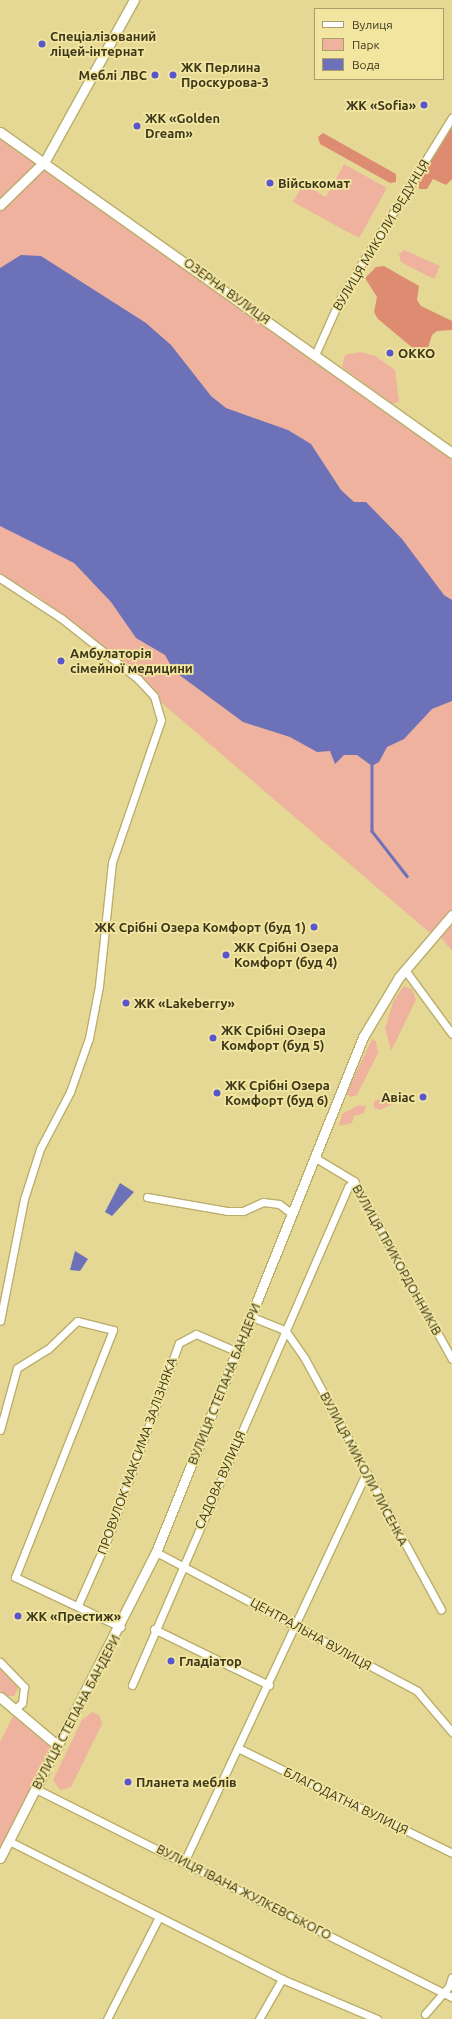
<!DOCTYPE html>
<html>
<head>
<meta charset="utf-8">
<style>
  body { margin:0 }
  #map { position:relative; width:452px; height:2019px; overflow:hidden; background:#e4d894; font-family:Ubuntu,sans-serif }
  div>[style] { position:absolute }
  .green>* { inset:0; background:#eeb29e }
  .forest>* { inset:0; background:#de8c71 }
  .water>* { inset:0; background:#6d72b8 }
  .stream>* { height:2.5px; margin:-1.25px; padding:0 1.25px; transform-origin:1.25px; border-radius:1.25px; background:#6d72b8 }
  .roads { filter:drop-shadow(1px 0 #baae6b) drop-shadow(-1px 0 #baae6b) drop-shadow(0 1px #baae6b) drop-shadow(0 -1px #baae6b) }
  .street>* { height:7px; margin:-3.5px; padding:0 3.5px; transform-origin:3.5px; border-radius:3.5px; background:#fff }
  .secondary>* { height:9px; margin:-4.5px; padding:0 4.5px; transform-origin:4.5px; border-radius:4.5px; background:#fff }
  .dots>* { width:11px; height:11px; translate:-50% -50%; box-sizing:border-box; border:2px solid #f1e5a0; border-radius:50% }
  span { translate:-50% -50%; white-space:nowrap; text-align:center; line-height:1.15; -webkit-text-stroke:3.5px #f1e5a0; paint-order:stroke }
  .poi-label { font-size:13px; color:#3c371b; font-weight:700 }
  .left { translate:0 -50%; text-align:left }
  .right { translate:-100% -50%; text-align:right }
  .street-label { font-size:13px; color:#3c371b }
  .legend { position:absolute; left:314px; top:8px; width:130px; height:72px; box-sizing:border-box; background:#f1e5a0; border:1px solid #a99f6b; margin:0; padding:5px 7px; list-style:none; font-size:12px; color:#3c371b }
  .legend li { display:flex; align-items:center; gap:8px; height:20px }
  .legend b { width:20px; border:1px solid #a99f6b }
</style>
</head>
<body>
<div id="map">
  <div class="green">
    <i style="clip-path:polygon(0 136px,39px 161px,0 200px)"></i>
    <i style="clip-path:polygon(344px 164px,387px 188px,359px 238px,293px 202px,303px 184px,326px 197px)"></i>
    <i style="clip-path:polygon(45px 165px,452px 458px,452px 910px,430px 933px,162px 703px,125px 663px,36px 595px,0 574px,0 210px)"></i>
    <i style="clip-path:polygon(404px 250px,440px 266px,434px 279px,401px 262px,399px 254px)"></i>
    <i style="clip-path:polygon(360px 352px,375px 356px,395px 370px,399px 402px,392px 404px,342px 367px,345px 355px)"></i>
    <i style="clip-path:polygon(452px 920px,452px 951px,439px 935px)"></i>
    <i style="clip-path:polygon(404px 986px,412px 989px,416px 1000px,391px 1051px,385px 1028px,394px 1000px)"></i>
    <i style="clip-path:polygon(372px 1039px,376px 1041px,378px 1053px,357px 1095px,351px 1097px,346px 1094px)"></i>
    <i style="clip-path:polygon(394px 1095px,396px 1102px,380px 1110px,374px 1108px,374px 1101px)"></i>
    <i style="clip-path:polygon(359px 1105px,366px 1106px,364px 1113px,354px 1116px,352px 1123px,339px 1126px,342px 1114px)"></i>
    <i style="clip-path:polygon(0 1669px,18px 1688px,14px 1696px,6px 1696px,0 1691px)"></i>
    <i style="clip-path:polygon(92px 1712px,100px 1716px,102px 1724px,71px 1787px,60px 1790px,53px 1780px,82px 1720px)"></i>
    <i style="clip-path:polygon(14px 1714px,53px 1747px,0 1852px,0 1742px)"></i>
  </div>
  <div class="forest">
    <i style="clip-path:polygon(452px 127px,452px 179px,446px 185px,433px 179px,427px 189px,419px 189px,419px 181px)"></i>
    <i style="clip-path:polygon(323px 133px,396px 174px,396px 182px,390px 183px,320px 144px,318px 137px)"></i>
    <i style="clip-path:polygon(384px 266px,419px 286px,417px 300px,421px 306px,452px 321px,452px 330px,437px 331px,432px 335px,426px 354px,421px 355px,378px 319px,374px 312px,377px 297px,365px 278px,376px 267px)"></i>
  </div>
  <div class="water">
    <i style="clip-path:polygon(21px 255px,41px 256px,146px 323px,171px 345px,211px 396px,226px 408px,288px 430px,311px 444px,341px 490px,354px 502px,366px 502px,402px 539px,444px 595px,452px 600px,452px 701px,432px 709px,404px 739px,387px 747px,379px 762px,372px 766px,357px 755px,344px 755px,335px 764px,330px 751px,317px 752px,290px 737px,243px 722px,174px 671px,165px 655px,136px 638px,111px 602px,74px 563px,0 526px,0 268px)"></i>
    <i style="clip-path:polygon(120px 1183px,134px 1192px,112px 1216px,105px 1212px)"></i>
    <i style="clip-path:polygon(75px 1251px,88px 1259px,80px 1271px,70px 1270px)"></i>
  </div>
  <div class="stream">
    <i style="left:372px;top:766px;width:65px;rotate:90deg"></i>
    <i style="left:372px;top:831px;width:57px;rotate:52.1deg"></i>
  </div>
  <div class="roads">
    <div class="street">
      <i style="left:315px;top:355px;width:64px;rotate:-65.9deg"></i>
      <i style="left:341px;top:297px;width:211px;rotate:-58.3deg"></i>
      <i style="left:0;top:578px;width:73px;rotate:33.3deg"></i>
      <i style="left:61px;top:618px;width:98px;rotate:38.4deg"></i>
      <i style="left:138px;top:679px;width:23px;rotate:47deg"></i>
      <i style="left:154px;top:696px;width:25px;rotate:74deg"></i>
      <i style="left:161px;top:720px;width:150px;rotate:109deg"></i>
      <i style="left:112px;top:862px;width:125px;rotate:96deg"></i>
      <i style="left:99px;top:986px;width:53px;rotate:100.9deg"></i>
      <i style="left:89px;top:1038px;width:57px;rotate:109.4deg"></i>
      <i style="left:70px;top:1092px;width:64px;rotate:117.8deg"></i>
      <i style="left:40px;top:1149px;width:52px;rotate:107.7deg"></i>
      <i style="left:24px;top:1199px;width:124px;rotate:101.1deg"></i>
      <i style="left:405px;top:970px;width:79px;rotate:53.7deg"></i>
      <i style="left:314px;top:1157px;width:47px;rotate:31deg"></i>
      <i style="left:354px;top:1181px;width:203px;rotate:61.2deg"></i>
      <i style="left:147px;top:1197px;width:81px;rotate:9.9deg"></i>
      <i style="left:227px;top:1211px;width:16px"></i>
      <i style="left:243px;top:1211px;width:22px;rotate:-24deg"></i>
      <i style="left:263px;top:1202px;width:16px;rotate:7deg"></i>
      <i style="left:279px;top:1204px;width:15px;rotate:37deg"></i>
      <i style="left:252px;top:1317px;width:35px;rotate:22deg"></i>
      <i style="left:285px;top:1330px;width:35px;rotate:55deg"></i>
      <i style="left:305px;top:1359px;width:285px;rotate:61.5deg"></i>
      <i style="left:0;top:1430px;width:64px;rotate:-74.7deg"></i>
      <i style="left:17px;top:1368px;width:36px;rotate:-32deg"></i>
      <i style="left:48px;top:1349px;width:40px;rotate:-44deg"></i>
      <i style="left:77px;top:1321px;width:37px;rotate:14deg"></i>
      <i style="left:113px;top:1330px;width:266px;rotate:111.6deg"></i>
      <i style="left:15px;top:1577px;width:117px;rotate:25.3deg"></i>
      <i style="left:156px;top:1552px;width:296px;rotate:28deg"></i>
      <i style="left:417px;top:1691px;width:54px;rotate:49.5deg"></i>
      <i style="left:78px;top:1605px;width:77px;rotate:-66.1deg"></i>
      <i style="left:109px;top:1535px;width:204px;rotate:-70deg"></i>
      <i style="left:179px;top:1343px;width:19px;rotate:-28deg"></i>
      <i style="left:196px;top:1334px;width:46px;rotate:23.2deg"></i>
      <i style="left:154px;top:1629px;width:128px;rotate:26deg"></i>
      <i style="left:0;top:1662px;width:35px;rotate:46deg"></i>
      <i style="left:24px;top:1687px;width:16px;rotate:97deg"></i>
      <i style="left:22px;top:1703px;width:11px;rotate:139deg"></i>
      <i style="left:132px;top:1685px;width:543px;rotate:-66.55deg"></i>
      <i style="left:348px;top:1187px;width:8px;rotate:-45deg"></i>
      <i style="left:240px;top:1749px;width:236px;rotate:26.1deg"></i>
      <i style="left:36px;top:1789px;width:465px;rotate:26.6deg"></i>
      <i style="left:9px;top:1841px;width:306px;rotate:26.8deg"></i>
      <i style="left:282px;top:1979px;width:103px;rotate:22.8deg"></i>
      <i style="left:184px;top:1862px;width:429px;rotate:-64.9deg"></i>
      <i style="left:425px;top:2014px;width:37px;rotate:-49deg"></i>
      <i style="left:449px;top:1986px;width:9px;rotate:-72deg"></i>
      <i style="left:107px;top:2019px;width:114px;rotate:-63deg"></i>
      <i style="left:259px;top:2019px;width:46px;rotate:-60.1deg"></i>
    </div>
    <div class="secondary">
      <i style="left:0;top:132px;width:554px;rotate:35.38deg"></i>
      <i style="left:0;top:205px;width:63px;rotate:-44.4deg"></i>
      <i style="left:45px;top:161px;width:184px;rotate:-61.1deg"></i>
      <i style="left:0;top:1697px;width:76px;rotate:40.2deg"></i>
      <i style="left:0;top:1858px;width:343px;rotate:-63deg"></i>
      <i style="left:156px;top:1552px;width:555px;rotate:-68.1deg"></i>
      <i style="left:363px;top:1037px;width:70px;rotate:-59deg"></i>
      <i style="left:399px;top:977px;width:82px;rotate:-49.5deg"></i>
    </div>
  </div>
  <div class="dots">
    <i style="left:42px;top:44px;background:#5956cd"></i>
    <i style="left:155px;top:75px;background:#5956cd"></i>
    <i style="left:173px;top:75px;background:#5956cd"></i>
    <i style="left:424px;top:105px;background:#5956cd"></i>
    <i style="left:137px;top:126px;background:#5956cd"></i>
    <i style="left:270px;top:183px;background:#5956cd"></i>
    <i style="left:390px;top:353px;background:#5956cd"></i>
    <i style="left:61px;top:661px;background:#5956cd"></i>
    <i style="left:314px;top:927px;background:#5956cd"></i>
    <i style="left:226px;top:955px;background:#5956cd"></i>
    <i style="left:126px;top:1003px;background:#5956cd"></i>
    <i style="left:213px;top:1038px;background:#5956cd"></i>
    <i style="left:217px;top:1093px;background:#5956cd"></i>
    <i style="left:423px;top:1097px;background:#5956cd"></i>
    <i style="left:18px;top:1616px;background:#5956cd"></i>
    <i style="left:171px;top:1661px;background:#5956cd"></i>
    <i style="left:128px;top:1782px;background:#5956cd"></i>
  </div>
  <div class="poi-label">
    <span class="left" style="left:50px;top:44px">Спеціалізований<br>ліцей-інтернат</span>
    <span class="left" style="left:181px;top:75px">ЖК Перлина<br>Проскурова-3</span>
    <span class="right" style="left:147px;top:75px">Меблі ЛВС</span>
    <span class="right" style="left:416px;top:105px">ЖК «Sofia»</span>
    <span class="left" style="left:145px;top:126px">ЖК «Golden<br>Dream»</span>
    <span class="left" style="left:278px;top:183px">Військомат</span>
    <span class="left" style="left:398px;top:353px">ОККО</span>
    <span class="left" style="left:70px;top:661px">Амбулаторія<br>сімейної медицини</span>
    <span class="right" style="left:306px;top:927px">ЖК Срібні Озера Комфорт (буд 1)</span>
    <span class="left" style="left:234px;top:955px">ЖК Срібні Озера<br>Комфорт (буд 4)</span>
    <span class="left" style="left:134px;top:1003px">ЖК «Lakeberry»</span>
    <span class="left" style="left:221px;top:1038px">ЖК Срібні Озера<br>Комфорт (буд 5)</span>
    <span class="left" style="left:225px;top:1093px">ЖК Срібні Озера<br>Комфорт (буд 6)</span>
    <span class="right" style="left:415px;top:1097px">Авіас</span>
    <span class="left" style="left:26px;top:1616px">ЖК «Престиж»</span>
    <span class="left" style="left:179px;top:1661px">Гладіатор</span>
    <span class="left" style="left:136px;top:1782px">Планета меблів</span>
  </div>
  <div class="street-label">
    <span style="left:381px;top:235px;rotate:-59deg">ВУЛИЦЯ МИКОЛИ ФЕДУНЦЯ</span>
    <span style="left:227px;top:291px;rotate:36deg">ОЗЕРНА ВУЛИЦЯ</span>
    <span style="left:397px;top:1260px;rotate:61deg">ВУЛИЦЯ ПРИКОРДОННИКІВ</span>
    <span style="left:224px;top:1384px;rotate:-68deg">ВУЛИЦЯ СТЕПАНА БАНДЕРИ</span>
    <span style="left:137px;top:1456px;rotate:-70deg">ПРОВУЛОК МАКСИМА ЗАЛІЗНЯКА</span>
    <span style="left:364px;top:1469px;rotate:62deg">ВУЛИЦЯ МИКОЛИ ЛИСЕНКА</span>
    <span style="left:220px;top:1480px;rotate:-66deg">САДОВА ВУЛИЦЯ</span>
    <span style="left:311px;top:1634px;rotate:29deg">ЦЕНТРАЛЬНА ВУЛИЦЯ</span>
    <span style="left:76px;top:1712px;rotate:-62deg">ВУЛИЦЯ СТЕПАНА БАНДЕРИ</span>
    <span style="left:346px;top:1801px;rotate:26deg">БЛАГОДАТНА ВУЛИЦЯ</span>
    <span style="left:244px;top:1892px;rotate:27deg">ВУЛИЦЯ ІВАНА ЖУЛКЕВСЬКОГО</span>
  </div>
  <ul class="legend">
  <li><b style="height:5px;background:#fff"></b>Вулиця</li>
  <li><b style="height:11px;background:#eeb29e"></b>Парк</li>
  <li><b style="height:11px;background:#6d72b8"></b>Вода</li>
  </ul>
</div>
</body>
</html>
